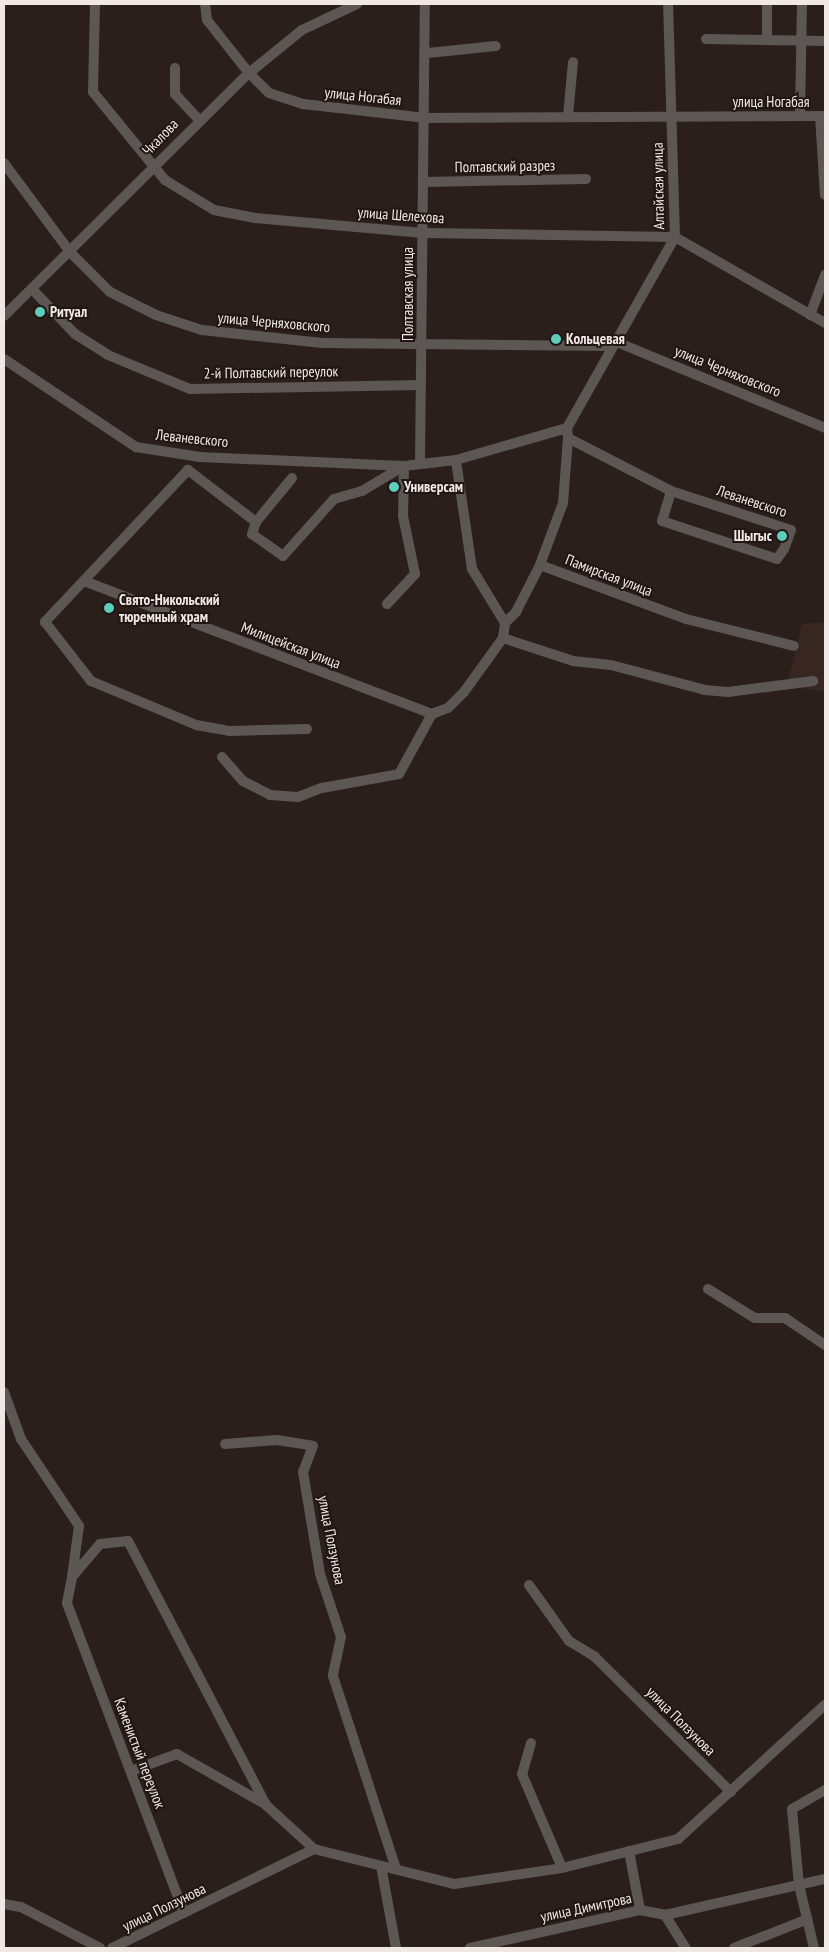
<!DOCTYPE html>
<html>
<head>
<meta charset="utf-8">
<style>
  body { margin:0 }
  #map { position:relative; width:829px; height:1952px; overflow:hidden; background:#2b1f1c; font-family:"PT Sans Narrow",sans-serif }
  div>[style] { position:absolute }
  .built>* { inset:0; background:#382620 }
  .minor>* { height:10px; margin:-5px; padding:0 5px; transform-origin:5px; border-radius:5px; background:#5c5654 }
  .dots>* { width:14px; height:14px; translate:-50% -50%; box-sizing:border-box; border:2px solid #211612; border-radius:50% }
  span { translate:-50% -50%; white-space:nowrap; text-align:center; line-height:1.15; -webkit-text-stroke:4px #211612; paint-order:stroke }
  .street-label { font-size:15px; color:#f1e8e6 }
  .poi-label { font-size:15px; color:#f1e8e6; font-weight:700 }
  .left { translate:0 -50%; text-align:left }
  .right { translate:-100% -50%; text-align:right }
  .frame { position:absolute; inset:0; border:5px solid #f1e8e6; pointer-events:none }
</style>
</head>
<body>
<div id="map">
  <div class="built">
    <i style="clip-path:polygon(825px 622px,825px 692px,787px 686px,802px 624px)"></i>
  </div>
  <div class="minor">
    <i style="left:95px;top:4px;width:88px;rotate:91.3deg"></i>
    <i style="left:93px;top:92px;width:114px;rotate:50.7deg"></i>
    <i style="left:165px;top:180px;width:57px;rotate:31.5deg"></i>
    <i style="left:214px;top:210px;width:42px;rotate:11deg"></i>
    <i style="left:255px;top:218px;width:169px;rotate:5.1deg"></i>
    <i style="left:423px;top:233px;width:252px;rotate:0.9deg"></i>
    <i style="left:675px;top:237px;width:173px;rotate:29.8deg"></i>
    <i style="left:205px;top:4px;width:16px;rotate:83deg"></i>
    <i style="left:207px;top:20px;width:68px;rotate:51.6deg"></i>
    <i style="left:249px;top:73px;width:28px;rotate:45deg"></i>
    <i style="left:269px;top:93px;width:36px;rotate:18deg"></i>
    <i style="left:303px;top:104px;width:124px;rotate:6.5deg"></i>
    <i style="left:426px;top:118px;width:399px;rotate:-0.3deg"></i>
    <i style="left:767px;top:38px;width:34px;rotate:-90deg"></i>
    <i style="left:706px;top:39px;width:119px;rotate:1deg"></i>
    <i style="left:428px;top:53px;width:68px;rotate:-5.9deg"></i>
    <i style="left:175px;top:68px;width:26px;rotate:90deg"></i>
    <i style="left:175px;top:94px;width:34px;rotate:47deg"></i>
    <i style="left:568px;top:116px;width:54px;rotate:-84.7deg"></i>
    <i style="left:800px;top:116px;width:112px;rotate:-89deg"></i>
    <i style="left:820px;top:116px;width:79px;rotate:86.4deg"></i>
    <i style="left:4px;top:163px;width:111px;rotate:53.4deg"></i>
    <i style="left:70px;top:252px;width:57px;rotate:45deg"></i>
    <i style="left:110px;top:292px;width:51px;rotate:26.6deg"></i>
    <i style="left:156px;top:315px;width:48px;rotate:18.1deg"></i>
    <i style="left:202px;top:330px;width:121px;rotate:6.2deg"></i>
    <i style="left:322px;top:343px;width:290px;rotate:0.6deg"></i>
    <i style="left:425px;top:182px;width:161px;rotate:-1.1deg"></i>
    <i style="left:33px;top:290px;width:61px;rotate:46.3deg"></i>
    <i style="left:75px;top:334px;width:39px;rotate:32deg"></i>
    <i style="left:108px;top:355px;width:89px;rotate:22.5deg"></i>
    <i style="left:190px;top:389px;width:231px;rotate:-1deg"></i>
    <i style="left:810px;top:315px;width:43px;rotate:-69.4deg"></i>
    <i style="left:4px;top:316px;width:345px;rotate:-44.8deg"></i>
    <i style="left:249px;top:73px;width:68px;rotate:-39.1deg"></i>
    <i style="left:302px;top:30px;width:61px;rotate:-25.3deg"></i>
    <i style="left:619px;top:343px;width:223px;rotate:22.4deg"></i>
    <i style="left:4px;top:359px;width:159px;rotate:33.7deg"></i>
    <i style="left:136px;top:447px;width:65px;rotate:8.9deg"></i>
    <i style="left:200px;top:457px;width:204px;rotate:2.5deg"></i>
    <i style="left:404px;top:466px;width:52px;rotate:-6.6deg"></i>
    <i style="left:456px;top:460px;width:116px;rotate:-16.1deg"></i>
    <i style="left:567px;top:428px;width:219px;rotate:-60.5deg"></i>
    <i style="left:675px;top:237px;width:233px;rotate:-91.7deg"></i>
    <i style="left:567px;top:428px;width:10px;rotate:84deg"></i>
    <i style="left:568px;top:438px;width:116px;rotate:27.2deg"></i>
    <i style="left:671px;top:491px;width:126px;rotate:18deg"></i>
    <i style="left:791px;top:530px;width:20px;rotate:110deg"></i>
    <i style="left:784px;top:549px;width:12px;rotate:125deg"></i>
    <i style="left:777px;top:559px;width:121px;rotate:-161.7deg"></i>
    <i style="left:662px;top:521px;width:31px;rotate:-73deg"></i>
    <i style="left:568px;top:438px;width:65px;rotate:94.4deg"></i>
    <i style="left:563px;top:503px;width:66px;rotate:110.4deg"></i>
    <i style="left:540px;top:565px;width:156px;rotate:20.3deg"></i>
    <i style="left:686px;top:619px;width:111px;rotate:14deg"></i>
    <i style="left:420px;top:464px;width:460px;rotate:-89.4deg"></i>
    <i style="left:292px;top:478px;width:57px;rotate:129.3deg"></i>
    <i style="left:256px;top:522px;width:86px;rotate:-142.6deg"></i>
    <i style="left:188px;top:470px;width:209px;rotate:133.3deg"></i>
    <i style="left:45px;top:622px;width:75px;rotate:52.1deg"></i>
    <i style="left:91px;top:681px;width:114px;rotate:22.7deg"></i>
    <i style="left:196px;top:725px;width:35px;rotate:10deg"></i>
    <i style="left:230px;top:731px;width:77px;rotate:-1.5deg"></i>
    <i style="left:256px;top:522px;width:13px;rotate:108deg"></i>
    <i style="left:252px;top:534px;width:38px;rotate:35deg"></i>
    <i style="left:283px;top:556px;width:76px;rotate:-48.2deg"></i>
    <i style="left:334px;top:499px;width:29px;rotate:-16deg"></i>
    <i style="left:362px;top:491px;width:49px;rotate:-30.8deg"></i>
    <i style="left:404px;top:466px;width:50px;rotate:91.1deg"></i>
    <i style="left:403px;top:516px;width:59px;rotate:78.3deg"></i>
    <i style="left:415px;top:574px;width:41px;rotate:133deg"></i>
    <i style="left:84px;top:581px;width:373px;rotate:20.9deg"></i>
    <i style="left:505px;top:623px;width:16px;rotate:-45deg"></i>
    <i style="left:516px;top:612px;width:53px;rotate:-62.9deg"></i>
    <i style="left:503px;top:638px;width:74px;rotate:18.2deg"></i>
    <i style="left:573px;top:661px;width:38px;rotate:6deg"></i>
    <i style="left:611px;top:665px;width:97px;rotate:14.9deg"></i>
    <i style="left:705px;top:690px;width:23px;rotate:5deg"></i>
    <i style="left:728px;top:692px;width:86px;rotate:-7.4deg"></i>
    <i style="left:222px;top:757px;width:32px;rotate:49deg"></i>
    <i style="left:243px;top:781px;width:30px;rotate:27deg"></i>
    <i style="left:270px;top:795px;width:28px;rotate:4deg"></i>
    <i style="left:298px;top:797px;width:26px;rotate:-21deg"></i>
    <i style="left:322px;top:788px;width:78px;rotate:-10.3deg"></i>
    <i style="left:399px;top:774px;width:68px;rotate:-61.2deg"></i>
    <i style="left:432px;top:714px;width:17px;rotate:-21deg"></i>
    <i style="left:448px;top:708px;width:23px;rotate:-45deg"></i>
    <i style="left:464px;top:692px;width:67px;rotate:-54.2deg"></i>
    <i style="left:503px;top:638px;width:15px;rotate:-82deg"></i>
    <i style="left:505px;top:623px;width:63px;rotate:-121.4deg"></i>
    <i style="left:472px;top:569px;width:110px;rotate:-98.4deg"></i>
    <i style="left:708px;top:1289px;width:55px;rotate:31.7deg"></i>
    <i style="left:755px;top:1318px;width:30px"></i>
    <i style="left:785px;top:1318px;width:48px;rotate:34deg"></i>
    <i style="left:4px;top:1392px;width:50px;rotate:70.1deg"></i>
    <i style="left:21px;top:1439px;width:105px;rotate:56.3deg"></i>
    <i style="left:79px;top:1526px;width:51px;rotate:97.8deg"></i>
    <i style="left:225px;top:1444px;width:52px;rotate:-4.4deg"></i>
    <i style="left:277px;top:1440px;width:36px;rotate:9deg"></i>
    <i style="left:313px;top:1446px;width:28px;rotate:111deg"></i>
    <i style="left:303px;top:1472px;width:103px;rotate:80.5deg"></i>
    <i style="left:320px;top:1574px;width:66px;rotate:71.6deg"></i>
    <i style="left:341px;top:1637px;width:40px;rotate:102deg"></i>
    <i style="left:333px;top:1676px;width:203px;rotate:71.9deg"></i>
    <i style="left:529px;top:1585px;width:69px;rotate:54.5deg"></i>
    <i style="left:569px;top:1641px;width:29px;rotate:31deg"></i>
    <i style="left:594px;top:1656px;width:193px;rotate:44.8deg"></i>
    <i style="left:531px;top:1743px;width:32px;rotate:106deg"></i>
    <i style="left:522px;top:1774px;width:102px;rotate:66.9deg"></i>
    <i style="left:131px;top:1771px;width:49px;rotate:-20.3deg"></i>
    <i style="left:177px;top:1754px;width:101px;rotate:29.6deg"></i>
    <i style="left:629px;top:1851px;width:60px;rotate:79.4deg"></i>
    <i style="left:381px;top:1866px;width:83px;rotate:79.6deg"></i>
    <i style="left:4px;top:1904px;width:17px;rotate:10deg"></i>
    <i style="left:21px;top:1907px;width:89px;rotate:27.4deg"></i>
    <i style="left:184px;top:1913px;width:331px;rotate:-110.7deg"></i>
    <i style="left:67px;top:1603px;width:26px;rotate:-79deg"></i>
    <i style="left:72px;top:1577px;width:43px;rotate:-49.7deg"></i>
    <i style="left:100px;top:1544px;width:28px;rotate:-6deg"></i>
    <i style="left:128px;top:1541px;width:298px;rotate:62.4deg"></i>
    <i style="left:266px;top:1805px;width:65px;rotate:42.5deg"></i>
    <i style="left:665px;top:1915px;width:39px;rotate:58deg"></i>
    <i style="left:112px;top:1948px;width:225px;rotate:-26.1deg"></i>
    <i style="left:314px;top:1849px;width:144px;rotate:14deg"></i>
    <i style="left:454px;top:1884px;width:109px;rotate:-8.4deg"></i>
    <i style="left:562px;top:1868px;width:120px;rotate:-14deg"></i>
    <i style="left:678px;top:1839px;width:199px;rotate:-42.4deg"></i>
    <i style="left:470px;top:1948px;width:174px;rotate:-12.6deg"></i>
    <i style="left:640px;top:1910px;width:25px;rotate:11deg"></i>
    <i style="left:665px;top:1915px;width:164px;rotate:-12.7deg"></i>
    <i style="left:734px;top:1948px;width:79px;rotate:-21.4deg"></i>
    <i style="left:814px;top:1948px;width:65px;rotate:-103.4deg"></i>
    <i style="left:799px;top:1885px;width:76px;rotate:-95.3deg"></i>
    <i style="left:792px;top:1809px;width:38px;rotate:-30deg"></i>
  </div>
  <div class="dots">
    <i style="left:40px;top:312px;background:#5ccebb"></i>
    <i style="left:556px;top:339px;background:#5ccebb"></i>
    <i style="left:394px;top:487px;background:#5ccebb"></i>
    <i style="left:782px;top:536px;background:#5ccebb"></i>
    <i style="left:109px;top:608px;background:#5ccebb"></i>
  </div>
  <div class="street-label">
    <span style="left:363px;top:96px;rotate:6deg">улица Ногабая</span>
    <span style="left:771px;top:102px">улица Ногабая</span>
    <span style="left:160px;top:137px;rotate:-46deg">Чкалова</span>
    <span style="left:505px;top:166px;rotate:-1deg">Полтавский разрез</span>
    <span style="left:658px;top:186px;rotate:-91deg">Алтайская улица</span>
    <span style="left:401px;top:215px;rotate:4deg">улица Шелехова</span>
    <span style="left:408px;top:294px;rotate:-90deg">Полтавская улица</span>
    <span style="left:274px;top:322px;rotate:5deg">улица Черняховского</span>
    <span style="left:728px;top:371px;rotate:22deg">улица Черняховского</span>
    <span style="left:271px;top:372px;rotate:-1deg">2-й Полтавский переулок</span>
    <span style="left:192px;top:438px;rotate:6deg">Леваневского</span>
    <span style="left:752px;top:501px;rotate:18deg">Леваневского</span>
    <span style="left:609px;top:575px;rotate:21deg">Памирская улица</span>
    <span style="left:291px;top:645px;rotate:21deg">Милицейская улица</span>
    <span style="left:332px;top:1540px;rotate:79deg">улица Ползунова</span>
    <span style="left:681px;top:1721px;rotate:45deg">улица Ползунова</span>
    <span style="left:140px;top:1753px;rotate:69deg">Каменистый переулок</span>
    <span style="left:164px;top:1907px;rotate:-26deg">улица Ползунова</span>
    <span style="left:586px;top:1907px;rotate:-12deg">улица Димитрова</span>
  </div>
  <div class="poi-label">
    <span class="left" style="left:50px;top:312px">Ритуал</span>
    <span class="left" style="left:566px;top:339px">Кольцевая</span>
    <span class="left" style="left:404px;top:487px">Универсам</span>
    <span class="right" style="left:772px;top:536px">Шыгыс</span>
    <span class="left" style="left:119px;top:608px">Свято-Никольский<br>тюремный храм</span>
  </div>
  <div class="frame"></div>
</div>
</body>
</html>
